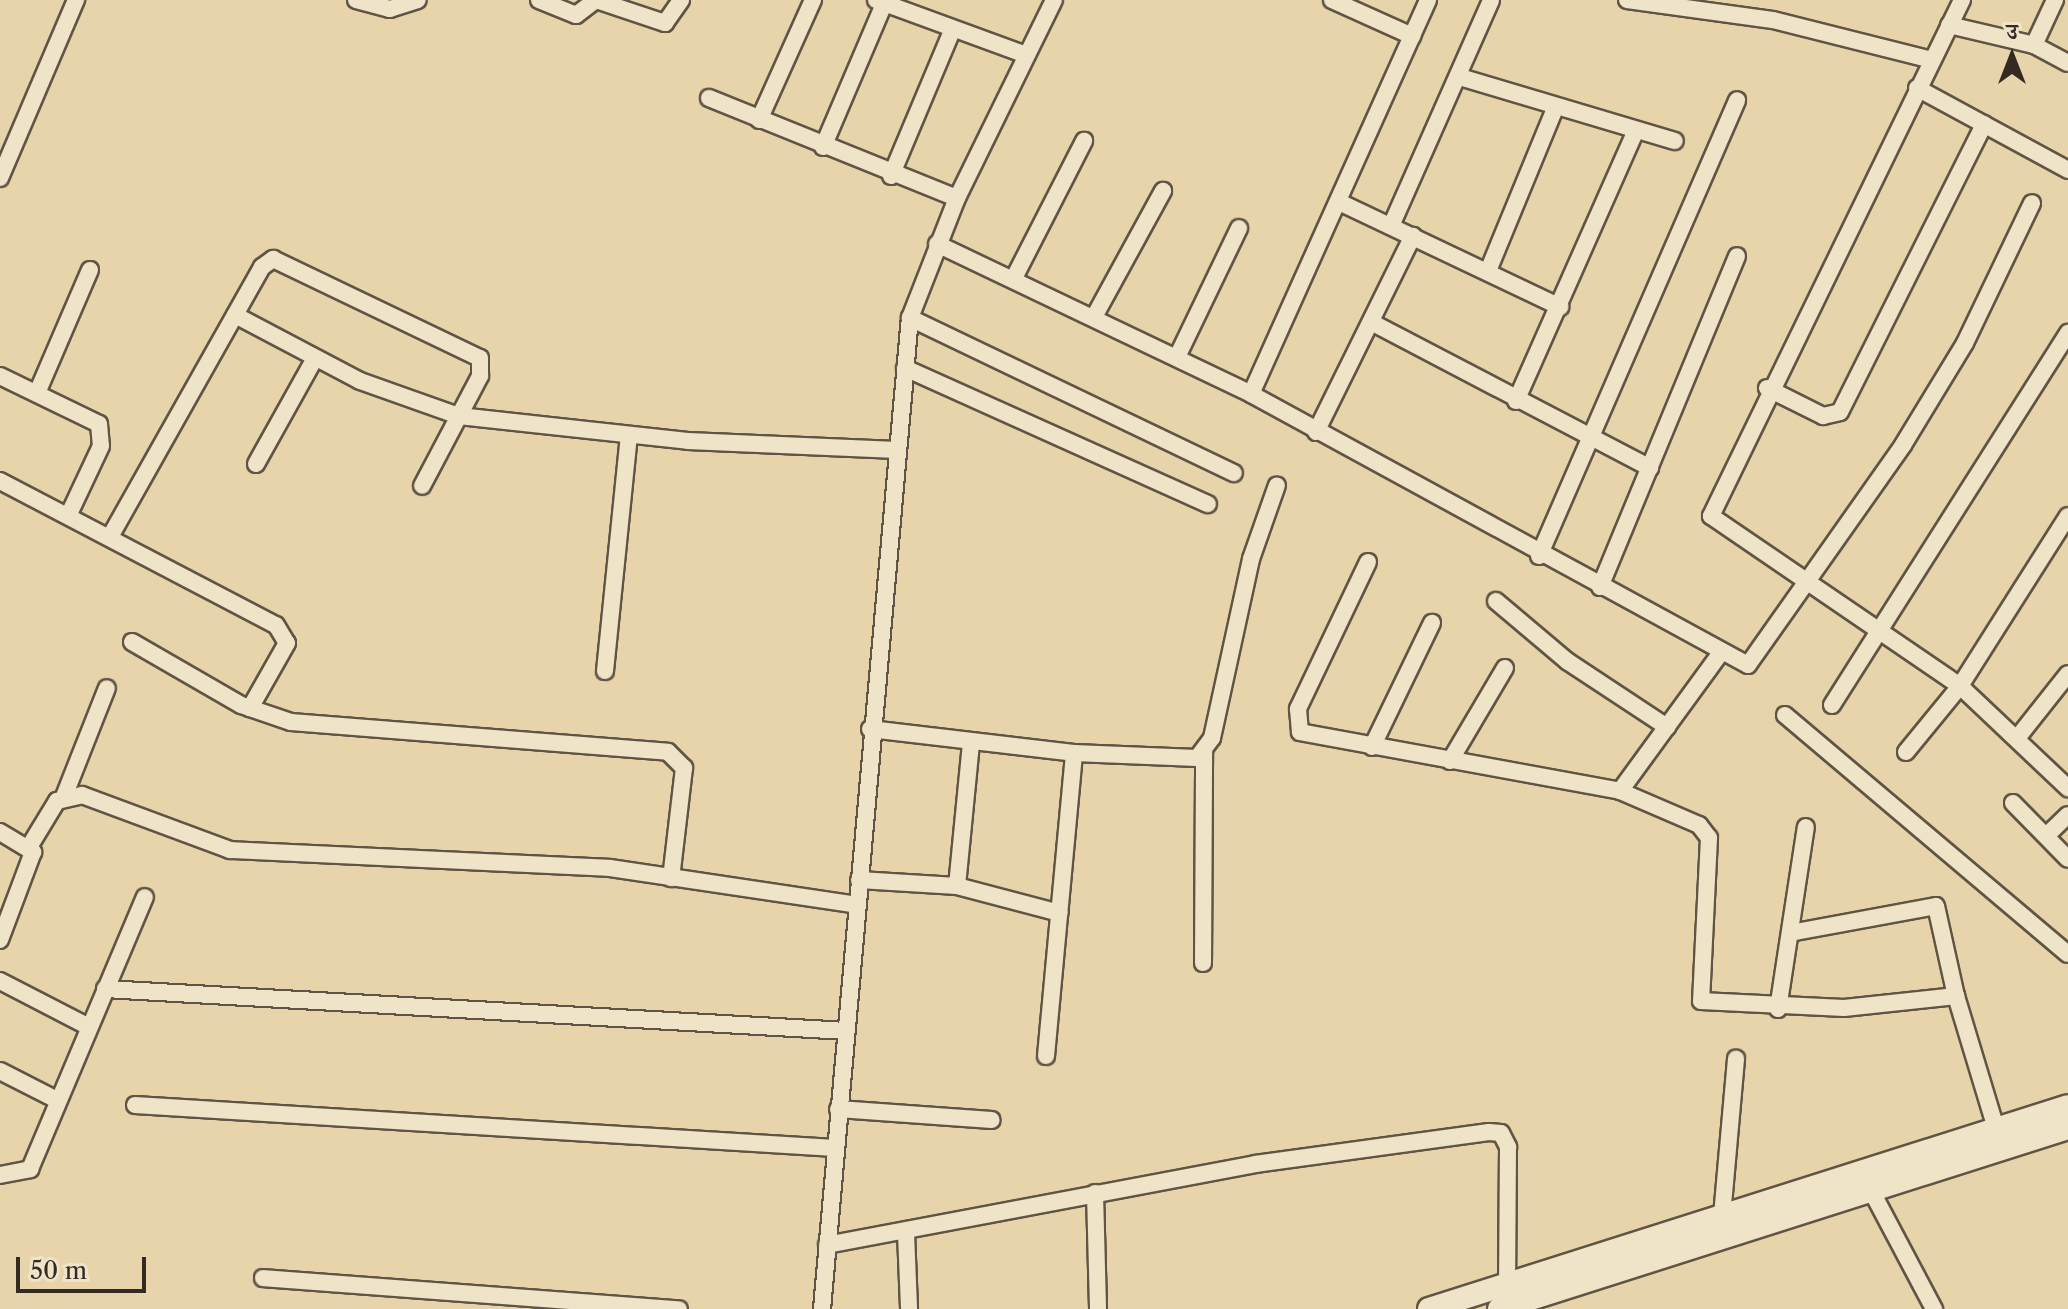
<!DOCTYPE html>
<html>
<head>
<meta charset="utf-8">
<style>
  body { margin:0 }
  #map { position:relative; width:2068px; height:1309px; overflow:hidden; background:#e7d4aa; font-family:"Libre Caslon Text","Noto Serif Devanagari",serif }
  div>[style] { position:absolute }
  .roads { filter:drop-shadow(2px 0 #605544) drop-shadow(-2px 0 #605544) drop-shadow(0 2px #605544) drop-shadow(0 -2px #605544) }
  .minor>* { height:16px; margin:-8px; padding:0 8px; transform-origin:8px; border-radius:8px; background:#efe3c8 }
  .secondary>* { height:22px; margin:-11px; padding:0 11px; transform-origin:11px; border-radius:11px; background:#efe3c8 }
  span { translate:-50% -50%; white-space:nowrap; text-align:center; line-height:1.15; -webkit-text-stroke:7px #efe3c8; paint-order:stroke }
  .north { position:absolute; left:1972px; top:16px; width:80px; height:80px; -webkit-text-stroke:6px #efe3c8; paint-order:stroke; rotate:0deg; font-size:22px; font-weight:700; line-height:32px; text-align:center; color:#332b22 }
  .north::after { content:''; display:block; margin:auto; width:28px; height:36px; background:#332b22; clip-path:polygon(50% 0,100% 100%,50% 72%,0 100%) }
  .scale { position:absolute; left:16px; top:1257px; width:130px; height:36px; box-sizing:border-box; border:4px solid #332b22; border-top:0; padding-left:10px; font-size:24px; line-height:28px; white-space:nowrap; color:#332b22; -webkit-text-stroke:6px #efe3c8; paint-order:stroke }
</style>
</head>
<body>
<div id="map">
  <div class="roads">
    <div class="minor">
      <i style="left:356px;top:0;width:35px;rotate:15deg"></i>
      <i style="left:390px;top:9px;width:29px;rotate:-18deg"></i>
      <i style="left:539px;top:0;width:40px;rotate:22deg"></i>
      <i style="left:576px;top:15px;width:25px;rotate:-37deg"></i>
      <i style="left:596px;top:0;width:73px;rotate:18.4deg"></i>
      <i style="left:665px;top:23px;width:28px;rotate:-55deg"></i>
      <i style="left:876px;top:0;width:160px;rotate:20.1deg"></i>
      <i style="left:1332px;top:0;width:88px;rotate:24.2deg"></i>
      <i style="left:1627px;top:0;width:147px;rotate:7.8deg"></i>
      <i style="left:1773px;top:20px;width:164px;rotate:14.1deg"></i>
      <i style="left:1962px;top:0;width:574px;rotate:115.94deg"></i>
      <i style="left:1711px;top:516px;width:301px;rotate:34.3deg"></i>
      <i style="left:1960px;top:686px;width:149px;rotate:43.4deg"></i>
      <i style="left:1949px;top:25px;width:87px;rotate:13.2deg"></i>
      <i style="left:2034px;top:45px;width:38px;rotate:28deg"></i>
      <i style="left:2034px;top:45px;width:50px;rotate:-65deg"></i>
      <i style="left:1460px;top:77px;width:224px;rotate:16.6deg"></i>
      <i style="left:1917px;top:88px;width:172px;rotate:28.5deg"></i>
      <i style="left:709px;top:98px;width:267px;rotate:22deg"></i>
      <i style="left:759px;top:120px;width:132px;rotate:-65.8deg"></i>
      <i style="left:823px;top:147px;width:155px;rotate:-66.9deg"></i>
      <i style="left:891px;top:176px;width:157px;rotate:-67.2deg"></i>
      <i style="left:0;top:178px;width:194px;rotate:-66.9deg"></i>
      <i style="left:1339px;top:202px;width:245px;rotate:25.4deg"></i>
      <i style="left:1391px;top:226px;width:247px;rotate:-66.1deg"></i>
      <i style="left:937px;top:244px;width:348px;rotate:25.5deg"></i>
      <i style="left:1251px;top:394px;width:566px;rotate:28.6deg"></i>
      <i style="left:1748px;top:665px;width:269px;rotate:-54.8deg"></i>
      <i style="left:1903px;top:445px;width:119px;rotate:-58.7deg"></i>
      <i style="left:1965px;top:343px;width:155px;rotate:-64.4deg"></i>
      <i style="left:1488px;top:271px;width:178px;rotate:-67.6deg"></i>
      <i style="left:1015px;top:276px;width:152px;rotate:-62.9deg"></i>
      <i style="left:235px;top:315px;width:141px;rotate:27.8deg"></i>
      <i style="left:360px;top:381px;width:105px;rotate:19.5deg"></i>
      <i style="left:459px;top:416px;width:230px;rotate:6.2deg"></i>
      <i style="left:688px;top:441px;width:209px;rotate:2.5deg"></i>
      <i style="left:1094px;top:317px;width:144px;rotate:-61.3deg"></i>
      <i style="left:910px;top:318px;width:359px;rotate:25.6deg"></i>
      <i style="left:1371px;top:322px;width:315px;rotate:27.6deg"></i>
      <i style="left:1177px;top:357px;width:143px;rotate:-64.3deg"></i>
      <i style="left:905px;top:368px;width:332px;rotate:24.2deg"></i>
      <i style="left:0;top:376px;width:110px;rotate:25.9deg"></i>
      <i style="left:99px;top:424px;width:22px;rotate:85deg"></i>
      <i style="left:101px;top:446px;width:75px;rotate:115.2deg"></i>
      <i style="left:1767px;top:388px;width:63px;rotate:26.6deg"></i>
      <i style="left:1823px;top:416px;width:17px;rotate:-13deg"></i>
      <i style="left:1840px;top:412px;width:322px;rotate:-63.4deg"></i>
      <i style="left:37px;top:393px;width:134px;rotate:-66.7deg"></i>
      <i style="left:1251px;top:394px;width:432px;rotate:-65.8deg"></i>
      <i style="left:1516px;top:401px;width:296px;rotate:-66.1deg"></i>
      <i style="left:1316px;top:432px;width:219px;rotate:-63.7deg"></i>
      <i style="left:256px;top:464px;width:121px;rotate:-60.9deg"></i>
      <i style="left:0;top:481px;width:311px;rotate:27.6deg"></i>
      <i style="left:276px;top:625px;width:21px;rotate:59deg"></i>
      <i style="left:287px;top:643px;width:75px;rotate:119.6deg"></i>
      <i style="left:111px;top:535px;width:308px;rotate:-60.6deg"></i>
      <i style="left:262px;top:267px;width:14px;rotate:-36deg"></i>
      <i style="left:273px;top:259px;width:229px;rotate:25.6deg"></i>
      <i style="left:480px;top:358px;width:18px;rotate:90deg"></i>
      <i style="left:480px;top:376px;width:124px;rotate:117.8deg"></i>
      <i style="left:1539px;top:556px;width:497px;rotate:-66.5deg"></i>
      <i style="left:1368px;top:562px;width:163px;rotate:115.5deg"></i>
      <i style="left:1298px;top:709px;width:23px;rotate:85deg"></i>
      <i style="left:1300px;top:732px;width:325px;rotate:10.4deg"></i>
      <i style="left:1620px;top:791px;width:86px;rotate:23.3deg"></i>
      <i style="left:1699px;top:825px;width:16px;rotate:52deg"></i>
      <i style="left:1709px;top:838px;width:163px;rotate:92.8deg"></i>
      <i style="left:1701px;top:1001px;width:143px;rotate:2.8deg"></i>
      <i style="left:1844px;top:1008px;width:113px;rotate:-6.1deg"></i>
      <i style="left:1956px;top:996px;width:148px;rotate:73.2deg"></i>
      <i style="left:1600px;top:587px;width:358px;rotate:-67.5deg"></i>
      <i style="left:1496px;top:601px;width:93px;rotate:40.2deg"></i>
      <i style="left:1567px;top:661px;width:120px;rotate:33.4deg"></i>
      <i style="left:132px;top:642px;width:126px;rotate:30deg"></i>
      <i style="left:241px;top:705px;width:53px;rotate:18.8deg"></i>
      <i style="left:291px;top:722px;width:378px;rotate:4.5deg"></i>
      <i style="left:668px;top:752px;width:23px;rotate:45deg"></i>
      <i style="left:684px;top:768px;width:111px;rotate:96.7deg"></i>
      <i style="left:605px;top:671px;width:236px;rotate:-84.2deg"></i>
      <i style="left:1832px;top:705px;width:441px;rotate:-57.6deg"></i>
      <i style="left:1785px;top:715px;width:370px;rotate:40.2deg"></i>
      <i style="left:870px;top:729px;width:205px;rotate:6.7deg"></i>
      <i style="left:1074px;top:753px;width:123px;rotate:2.3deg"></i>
      <i style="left:1197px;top:758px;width:25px;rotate:-53deg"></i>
      <i style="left:1212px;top:738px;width:183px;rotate:-77.7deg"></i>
      <i style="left:1251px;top:559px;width:78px;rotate:-70.6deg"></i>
      <i style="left:2018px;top:737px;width:80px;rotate:-51.6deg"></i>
      <i style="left:1372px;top:747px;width:138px;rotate:-64.2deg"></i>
      <i style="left:1906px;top:752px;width:85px;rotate:-50.7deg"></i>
      <i style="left:1960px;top:686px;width:201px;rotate:-57.6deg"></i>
      <i style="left:1450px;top:761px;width:108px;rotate:-59.4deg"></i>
      <i style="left:1620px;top:791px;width:170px;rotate:-53.9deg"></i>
      <i style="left:63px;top:799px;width:119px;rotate:-68.4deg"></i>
      <i style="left:2013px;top:803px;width:78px;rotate:45.5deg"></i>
      <i style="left:0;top:832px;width:39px;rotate:31deg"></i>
      <i style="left:33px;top:852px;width:94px;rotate:110.6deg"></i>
      <i style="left:2046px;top:836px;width:30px;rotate:-44deg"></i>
      <i style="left:29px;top:847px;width:54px;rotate:-58.7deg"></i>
      <i style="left:57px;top:801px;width:26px;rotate:-13deg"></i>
      <i style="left:82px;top:795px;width:158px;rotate:20.4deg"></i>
      <i style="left:230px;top:850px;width:380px;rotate:2.7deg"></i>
      <i style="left:610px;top:868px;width:250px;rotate:8.5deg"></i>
      <i style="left:859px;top:880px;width:98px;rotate:3.5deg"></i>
      <i style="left:957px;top:886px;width:106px;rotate:14.7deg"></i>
      <i style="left:957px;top:886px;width:145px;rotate:-84.4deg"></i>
      <i style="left:1790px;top:933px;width:148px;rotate:-10.5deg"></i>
      <i style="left:1936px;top:906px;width:92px;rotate:77.5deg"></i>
      <i style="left:1203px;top:963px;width:211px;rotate:-89.7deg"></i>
      <i style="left:0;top:981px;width:100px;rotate:27.3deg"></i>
      <i style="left:105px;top:989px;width:742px;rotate:3.24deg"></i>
      <i style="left:1778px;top:1009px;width:184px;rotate:-81.3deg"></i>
      <i style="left:1046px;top:1056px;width:304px;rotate:-84.7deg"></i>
      <i style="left:0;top:1071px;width:62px;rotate:27deg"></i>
      <i style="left:135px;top:1105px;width:701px;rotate:3.52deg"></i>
      <i style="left:838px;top:1109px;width:154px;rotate:4.1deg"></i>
      <i style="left:0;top:1175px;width:31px;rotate:-11deg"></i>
      <i style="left:30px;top:1169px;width:295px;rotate:-67.1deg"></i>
      <i style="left:1871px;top:1190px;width:135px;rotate:62.1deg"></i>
      <i style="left:1095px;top:1193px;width:116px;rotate:88.5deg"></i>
      <i style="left:1722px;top:1216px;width:158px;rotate:-84.9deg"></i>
      <i style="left:906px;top:1233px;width:76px;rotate:87.7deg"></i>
      <i style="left:827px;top:1245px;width:436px;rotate:-10.7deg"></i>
      <i style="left:1255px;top:1164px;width:236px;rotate:-7.8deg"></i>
      <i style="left:1489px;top:1132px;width:12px;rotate:5deg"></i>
      <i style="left:1501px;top:1133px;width:16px;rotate:63deg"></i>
      <i style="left:1508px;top:1147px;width:139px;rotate:90.4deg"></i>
      <i style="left:263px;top:1278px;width:417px;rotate:4.3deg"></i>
      <i style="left:822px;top:1309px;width:995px;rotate:-84.93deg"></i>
      <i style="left:910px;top:318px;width:129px;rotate:-68.6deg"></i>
      <i style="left:957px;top:198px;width:220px;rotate:-63.9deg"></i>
    </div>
    <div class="secondary">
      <i style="left:1429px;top:1309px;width:670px;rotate:-17.62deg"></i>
      <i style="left:1499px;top:1309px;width:597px;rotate:-17.65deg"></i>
    </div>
  </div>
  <div class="north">उ</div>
  <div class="scale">50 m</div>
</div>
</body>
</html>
